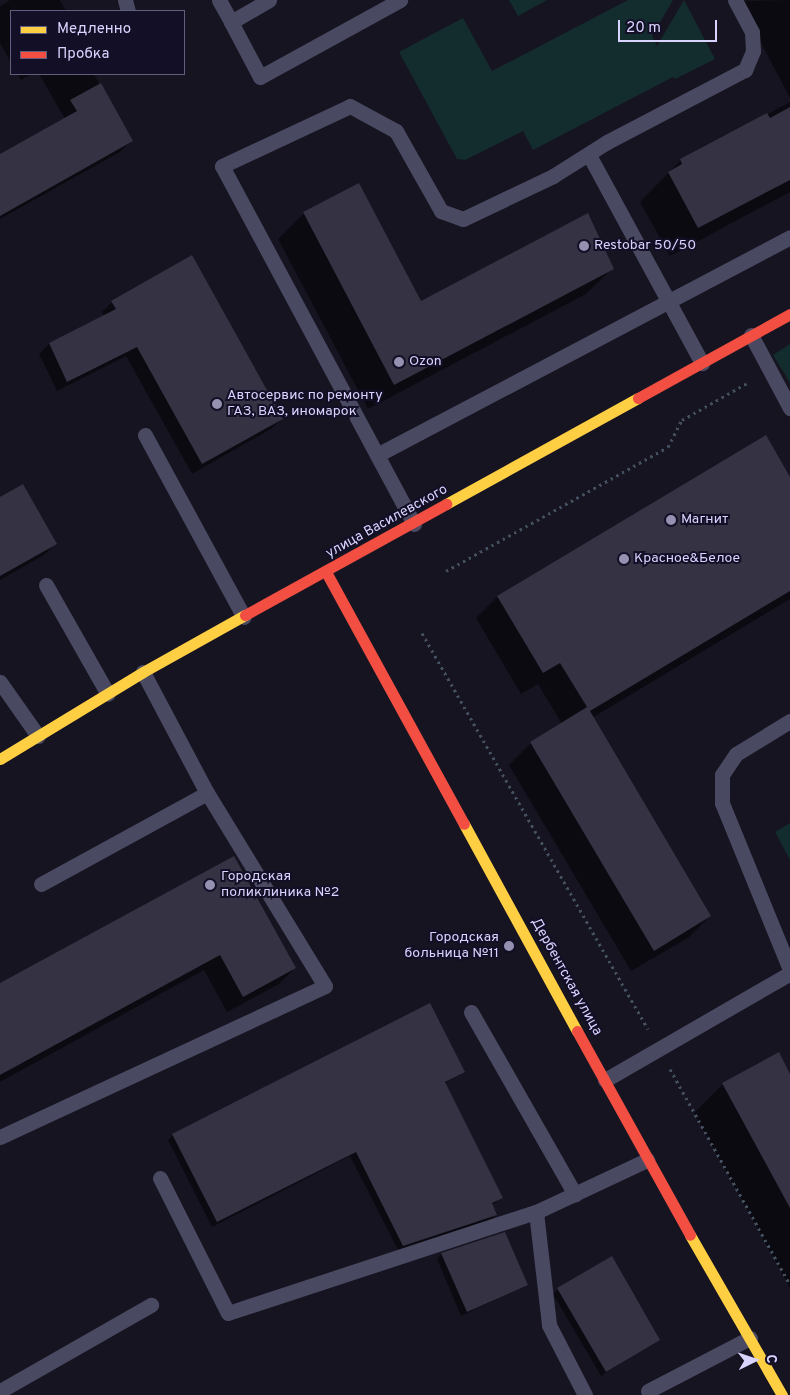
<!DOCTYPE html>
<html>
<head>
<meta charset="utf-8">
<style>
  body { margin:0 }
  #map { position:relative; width:790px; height:1395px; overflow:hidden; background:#161421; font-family:Overpass,sans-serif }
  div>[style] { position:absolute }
  .green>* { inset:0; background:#132c2d }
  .shadow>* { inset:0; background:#0007 }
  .building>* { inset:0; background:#343243 }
  .path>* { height:3px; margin-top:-1.5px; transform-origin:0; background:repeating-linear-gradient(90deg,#44505f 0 2.5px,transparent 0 6.5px) }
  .lane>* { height:15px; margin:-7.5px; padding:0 7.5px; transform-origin:7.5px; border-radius:7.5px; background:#4a4962 }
  .slow>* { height:11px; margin:-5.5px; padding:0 5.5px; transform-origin:5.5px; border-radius:5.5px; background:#ffcf43 }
  .jam>* { height:11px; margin:-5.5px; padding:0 5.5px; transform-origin:5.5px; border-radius:5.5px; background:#f24e42 }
  .dots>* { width:14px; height:14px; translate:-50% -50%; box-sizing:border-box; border:2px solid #130f26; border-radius:50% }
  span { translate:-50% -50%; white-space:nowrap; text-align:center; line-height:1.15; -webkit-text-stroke:4px #130f26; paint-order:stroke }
  .poi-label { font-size:14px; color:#d9d4ff }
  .left { translate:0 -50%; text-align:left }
  .right { translate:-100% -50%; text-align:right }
  .street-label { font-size:14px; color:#d9d4ff }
  .legend { position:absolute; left:10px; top:10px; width:175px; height:65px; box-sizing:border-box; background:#130f26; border:1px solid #625e7d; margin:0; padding:6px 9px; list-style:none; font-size:15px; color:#d9d4ff }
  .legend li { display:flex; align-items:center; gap:10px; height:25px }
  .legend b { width:25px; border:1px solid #625e7d }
  .north { position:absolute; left:730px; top:1335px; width:50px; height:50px; -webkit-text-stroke:4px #130f26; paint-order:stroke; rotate:86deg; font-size:14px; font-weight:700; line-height:20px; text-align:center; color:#d9d4ff }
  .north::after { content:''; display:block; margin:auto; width:18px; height:22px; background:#d9d4ff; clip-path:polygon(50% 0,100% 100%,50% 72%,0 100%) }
  .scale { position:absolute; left:618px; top:20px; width:99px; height:22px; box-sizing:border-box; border:2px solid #d9d4ff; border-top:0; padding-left:6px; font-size:15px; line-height:18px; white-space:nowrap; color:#d9d4ff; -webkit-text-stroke:4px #130f26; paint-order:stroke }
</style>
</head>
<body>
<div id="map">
  <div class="green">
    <i style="clip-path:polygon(509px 0,547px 0,518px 16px)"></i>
    <i style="clip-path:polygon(628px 0,673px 0,652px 36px,657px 46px,684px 0,715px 59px,675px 79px,673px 77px,533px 150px,523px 131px,465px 160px,457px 159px,399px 52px,463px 18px,492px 71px)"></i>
    <i style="clip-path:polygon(790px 344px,790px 383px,773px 355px)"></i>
    <i style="clip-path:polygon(790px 823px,790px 860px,775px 832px)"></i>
  </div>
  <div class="shadow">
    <i style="clip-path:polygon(10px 0,60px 0,66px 11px,11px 11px,11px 63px,0 43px,0 6px)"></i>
    <i style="clip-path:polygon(790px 0,790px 98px,739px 1px)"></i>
    <i style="clip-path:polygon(17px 74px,32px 74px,21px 80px)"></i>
    <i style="clip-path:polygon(39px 74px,94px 74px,131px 141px,120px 152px,0 219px,0 155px,65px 119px)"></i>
    <i style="clip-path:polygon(790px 102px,790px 192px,670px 256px,640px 202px,681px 160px)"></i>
    <i style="clip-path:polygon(304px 213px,421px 303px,612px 269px,586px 294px,368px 409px,278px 239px)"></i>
    <i style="clip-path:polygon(112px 302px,282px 419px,271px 429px,192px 474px,126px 356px,57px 391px,39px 354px,49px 344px,104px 317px,102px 312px)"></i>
    <i style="clip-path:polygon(765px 437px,790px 479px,790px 599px,592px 718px,710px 916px,688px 938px,631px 971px,509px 765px,531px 743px,562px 724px,538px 684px,521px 694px,476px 618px,497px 597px)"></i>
    <i style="clip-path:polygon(0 498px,55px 544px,44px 555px,0 580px)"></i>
    <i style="clip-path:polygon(234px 857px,295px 968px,279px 984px,227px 1012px,204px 970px,0 1082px,0 985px)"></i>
    <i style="clip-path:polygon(778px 1054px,790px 1076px,790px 1288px,694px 1113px,723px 1084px)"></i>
    <i style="clip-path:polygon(464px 1072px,444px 1084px,502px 1198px,492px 1205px,496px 1215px,490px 1220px,398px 1250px,350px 1156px,212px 1227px,168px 1140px,173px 1135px)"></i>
    <i style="clip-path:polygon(442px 1254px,526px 1285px,461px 1316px,437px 1259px)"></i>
    <i style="clip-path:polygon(558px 1289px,659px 1339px,601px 1376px,553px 1294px)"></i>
  </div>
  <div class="building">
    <i style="clip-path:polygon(101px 83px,133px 141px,0 216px,0 154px,77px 111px,70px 100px)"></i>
    <i style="clip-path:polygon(790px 107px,790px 180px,698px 228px,668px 172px,682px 164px,680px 159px,716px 140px,767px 113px,770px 118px)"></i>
    <i style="clip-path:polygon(359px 183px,421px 301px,588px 213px,614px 269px,394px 385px,303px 212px)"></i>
    <i style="clip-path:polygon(192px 255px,283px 419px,202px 464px,137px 347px,67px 382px,49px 343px,116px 309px,111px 301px)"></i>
    <i style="clip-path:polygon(766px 435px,790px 477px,790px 591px,590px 711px,711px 916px,654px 951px,530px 742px,587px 707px,560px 663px,543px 673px,497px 596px)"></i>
    <i style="clip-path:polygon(23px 484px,57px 544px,0 576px,0 497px)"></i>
    <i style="clip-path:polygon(234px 856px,296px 968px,243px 997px,220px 955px,0 1075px,0 983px)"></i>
    <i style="clip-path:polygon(430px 1003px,465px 1072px,445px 1082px,503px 1198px,492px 1203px,497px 1215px,403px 1246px,356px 1152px,217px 1222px,172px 1134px)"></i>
    <i style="clip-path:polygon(779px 1052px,790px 1074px,790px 1208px,722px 1083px)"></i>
    <i style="clip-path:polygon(505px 1232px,528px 1285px,467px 1312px,441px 1253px)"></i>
    <i style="clip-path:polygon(612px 1256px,660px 1340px,606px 1372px,557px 1288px)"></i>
  </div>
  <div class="path">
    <i style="left:446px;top:571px;width:254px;rotate:-29.2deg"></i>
    <i style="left:668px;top:447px;width:30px;rotate:-63deg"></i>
    <i style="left:682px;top:420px;width:77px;rotate:-29.6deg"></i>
    <i style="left:422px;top:633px;width:456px;rotate:60.3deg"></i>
    <i style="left:670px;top:1069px;width:247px;rotate:60.9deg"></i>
  </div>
  <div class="lane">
    <i style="left:125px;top:0;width:11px;rotate:75deg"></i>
    <i style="left:219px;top:0;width:25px;rotate:61deg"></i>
    <i style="left:231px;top:22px;width:44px;rotate:-30.1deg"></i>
    <i style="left:231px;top:22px;width:62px;rotate:62.2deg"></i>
    <i style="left:260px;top:77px;width:160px;rotate:-28.8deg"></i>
    <i style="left:589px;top:155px;width:237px;rotate:61.5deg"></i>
    <i style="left:751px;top:335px;width:83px;rotate:61.9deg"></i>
    <i style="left:145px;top:435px;width:207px;rotate:61.5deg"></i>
    <i style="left:377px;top:455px;width:467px;rotate:-27.8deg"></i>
    <i style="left:414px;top:524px;width:406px;rotate:-118.2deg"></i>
    <i style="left:222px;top:166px;width:141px;rotate:-25.1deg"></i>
    <i style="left:350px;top:106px;width:52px;rotate:28.5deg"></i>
    <i style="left:396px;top:131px;width:92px;rotate:60.6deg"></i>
    <i style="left:441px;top:211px;width:23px;rotate:20deg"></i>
    <i style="left:463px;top:219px;width:100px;rotate:-25.5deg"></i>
    <i style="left:553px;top:176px;width:64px;rotate:-32.2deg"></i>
    <i style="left:607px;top:142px;width:156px;rotate:-27.6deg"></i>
    <i style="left:745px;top:70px;width:21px;rotate:-67deg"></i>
    <i style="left:753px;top:51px;width:19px;rotate:-93deg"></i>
    <i style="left:752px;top:32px;width:36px;rotate:-118deg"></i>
    <i style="left:46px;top:585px;width:125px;rotate:60.4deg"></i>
    <i style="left:0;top:682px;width:66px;rotate:54.9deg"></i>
    <i style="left:790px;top:721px;width:63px;rotate:148.6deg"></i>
    <i style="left:736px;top:754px;width:25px;rotate:124deg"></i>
    <i style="left:722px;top:775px;width:28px;rotate:90deg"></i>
    <i style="left:722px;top:803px;width:180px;rotate:67.8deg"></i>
    <i style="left:41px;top:884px;width:189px;rotate:-28.7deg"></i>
    <i style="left:471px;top:1012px;width:210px;rotate:60.3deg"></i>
    <i style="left:605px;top:1080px;width:214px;rotate:-30deg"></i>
    <i style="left:0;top:1137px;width:358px;rotate:-24.9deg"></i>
    <i style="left:325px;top:986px;width:226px;rotate:-121.4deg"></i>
    <i style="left:207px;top:793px;width:137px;rotate:-117.9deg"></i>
    <i style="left:160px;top:1178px;width:151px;rotate:63.3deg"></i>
    <i style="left:228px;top:1313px;width:324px;rotate:-18.2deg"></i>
    <i style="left:536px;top:1212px;width:123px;rotate:-25.1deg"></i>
    <i style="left:536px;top:1212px;width:114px;rotate:83.4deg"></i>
    <i style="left:549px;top:1325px;width:79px;rotate:62.8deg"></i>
    <i style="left:0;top:1391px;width:174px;rotate:-29.7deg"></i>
    <i style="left:648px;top:1391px;width:115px;rotate:-27.5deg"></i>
  </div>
  <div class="slow">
    <i style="left:446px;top:504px;width:219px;rotate:-28.9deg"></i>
    <i style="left:0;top:759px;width:167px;rotate:-31.3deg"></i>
    <i style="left:143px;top:672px;width:117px;rotate:-29.2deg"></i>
    <i style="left:464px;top:824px;width:236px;rotate:61.4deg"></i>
    <i style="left:690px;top:1235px;width:185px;rotate:60.1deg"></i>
  </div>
  <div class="jam">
    <i style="left:638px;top:398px;width:174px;rotate:-28.9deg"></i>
    <i style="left:326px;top:572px;width:287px;rotate:61.3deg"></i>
    <i style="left:245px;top:615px;width:230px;rotate:-28.9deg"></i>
    <i style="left:577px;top:1031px;width:233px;rotate:61deg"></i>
  </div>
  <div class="dots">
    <i style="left:584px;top:246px;background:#9591b1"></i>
    <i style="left:399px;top:362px;background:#9591b1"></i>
    <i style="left:217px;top:404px;background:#9591b1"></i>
    <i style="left:671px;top:520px;background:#9591b1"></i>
    <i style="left:624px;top:559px;background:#9591b1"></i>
    <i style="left:210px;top:885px;background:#9591b1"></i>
    <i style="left:509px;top:946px;background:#9591b1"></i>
  </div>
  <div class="poi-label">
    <span class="left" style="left:594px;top:246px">Restobar 50/50</span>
    <span class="left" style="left:409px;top:362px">Ozon</span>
    <span class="left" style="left:227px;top:404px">Автосервис по ремонту<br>ГАЗ, ВАЗ, иномарок</span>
    <span class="left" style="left:681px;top:520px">Магнит</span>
    <span class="left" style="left:634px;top:559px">Красное&amp;Белое</span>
    <span class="left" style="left:221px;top:885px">Городская<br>поликлиника №2</span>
    <span class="right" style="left:499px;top:946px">Городская<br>больница №11</span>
  </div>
  <div class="street-label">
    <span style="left:387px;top:522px;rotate:-29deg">улица Василевского</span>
    <span style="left:566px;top:977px;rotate:61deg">Дербентская улица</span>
  </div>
  <ul class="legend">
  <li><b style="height:6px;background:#ffcf43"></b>Медленно</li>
  <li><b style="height:6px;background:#f24e42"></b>Пробка</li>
  </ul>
  <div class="north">С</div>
  <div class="scale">20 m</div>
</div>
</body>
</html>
